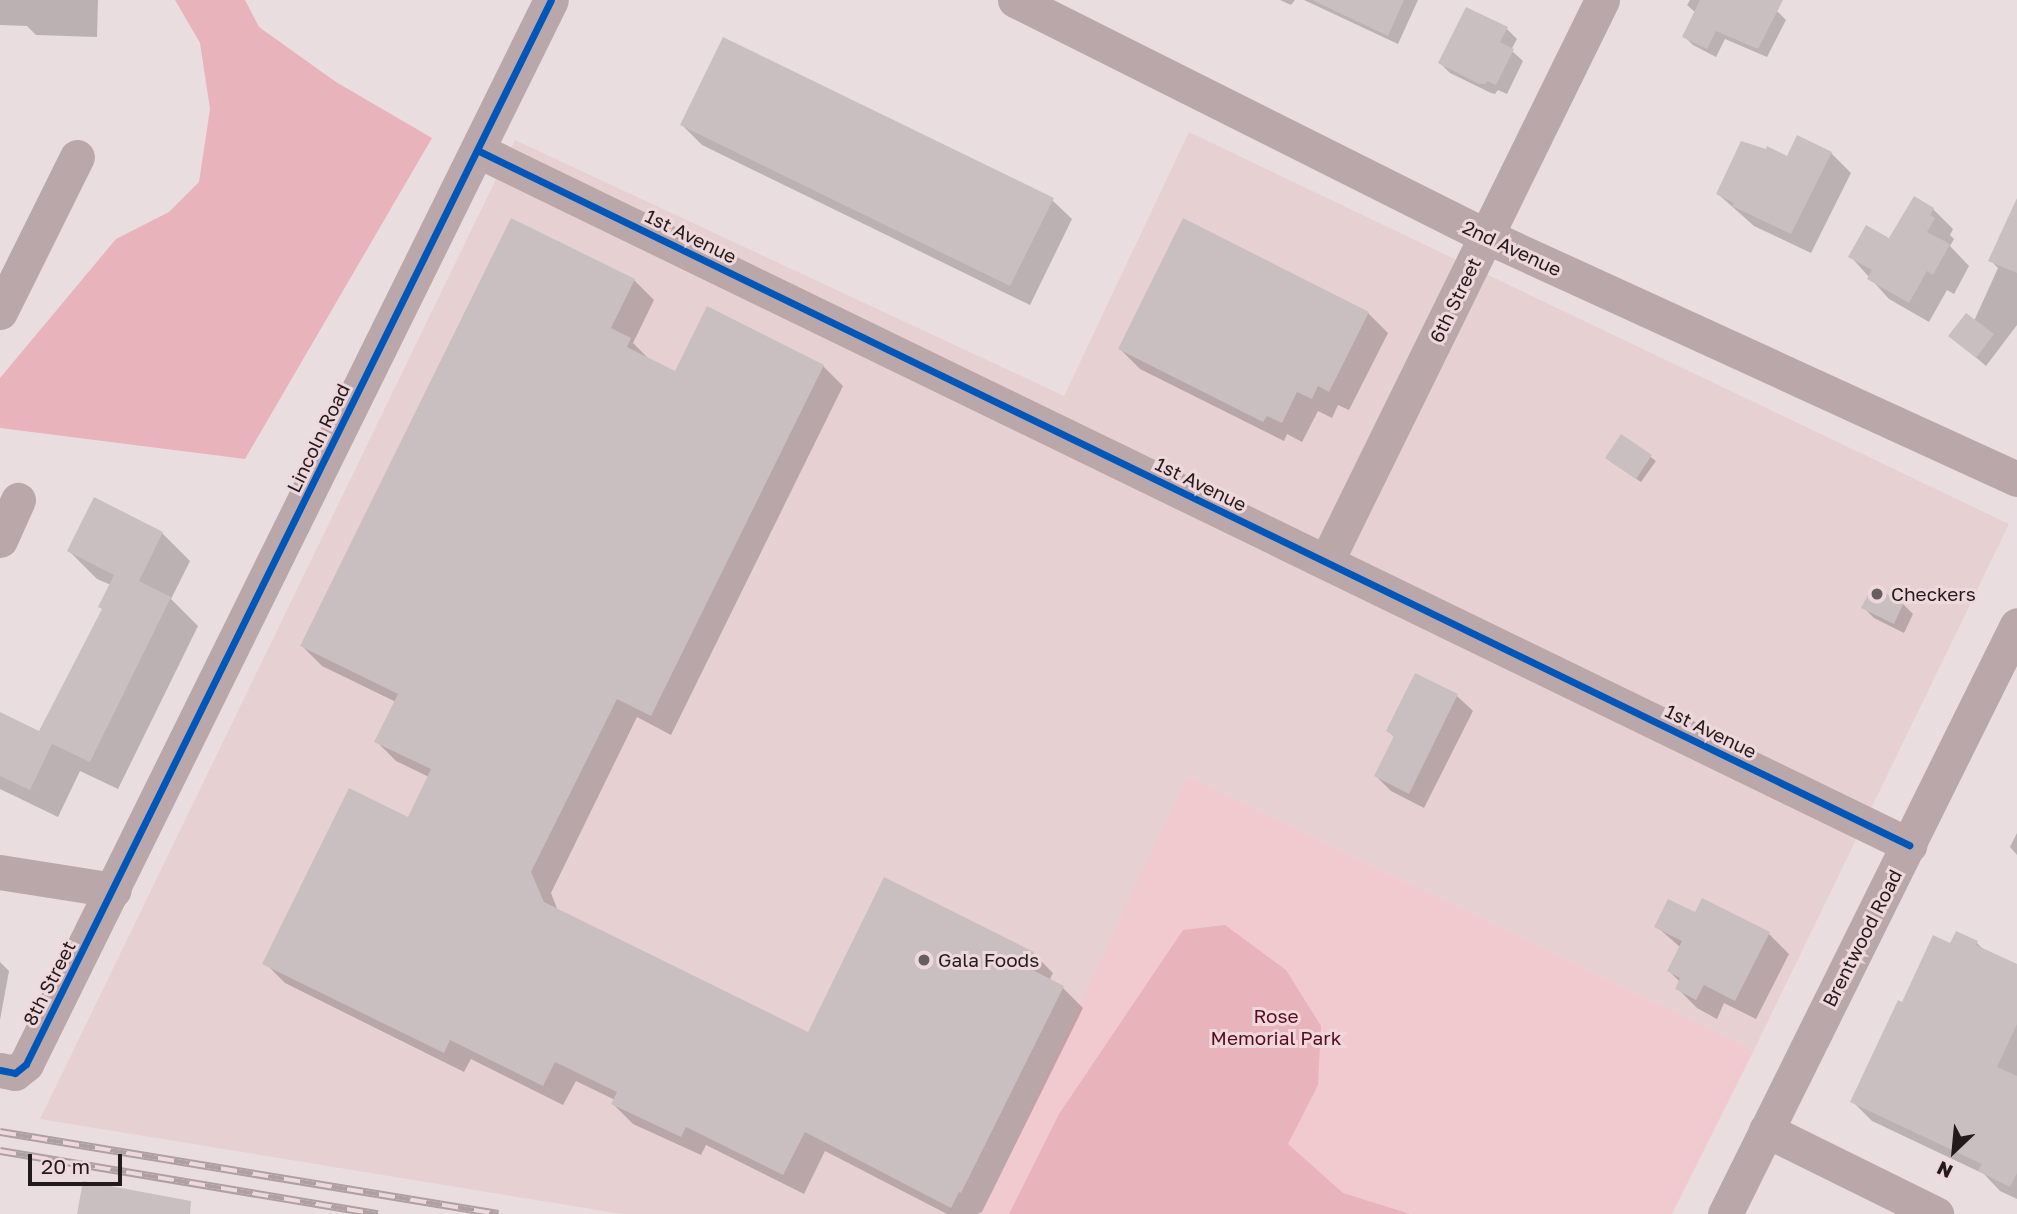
<!DOCTYPE html>
<html>
<head>
<meta charset="utf-8">
<style>
  body { margin:0 }
  #map { position:relative; width:2017px; height:1214px; overflow:hidden; background:#eadddf; font-family:"Golos Text",sans-serif }
  div>[style] { position:absolute }
  .built>* { inset:0; background:#e7d0d2 }
  .green>* { inset:0; background:#f0cace }
  .forest>* { inset:0; background:#e9b3bb }
  .shadow>* { inset:0; background:#0003 }
  .building>* { inset:0; background:#c9bfc1 }
  .minor>* { height:35px; margin:-17.5px; padding:0 17.5px; transform-origin:17.5px; border-radius:17.5px; background:#baa7a9 }
  .rail>* { height:8px; margin-top:-4px; transform-origin:0; background:repeating-linear-gradient(90deg,#efd8db 0 16px,#ae9fa1 0 32px); box-sizing:border-box; border-block:2px solid #ae9fa1 }
  .cycleway>* { height:7px; margin:-3.5px; padding:0 3.5px; transform-origin:3.5px; border-radius:3.5px; background:#0057b8 }
  .dots>* { width:19px; height:19px; translate:-50% -50%; box-sizing:border-box; border:4px solid #efd8db; border-radius:50% }
  span { translate:-50% -50%; white-space:nowrap; text-align:center; line-height:1.15; -webkit-text-stroke:6px #efd8db; paint-order:stroke }
  .street-label { font-size:19px; color:#221a1b }
  .poi-label { font-size:19px; color:#221a1b }
  .left { translate:0 -50%; text-align:left }
  .park-label { font-size:19px; color:#590a21 }
  .north { position:absolute; left:1919px; top:1116px; width:70px; height:70px; -webkit-text-stroke:5px #efd8db; paint-order:stroke; rotate:206deg; font-size:19px; font-weight:700; line-height:28px; text-align:center; color:#221a1b }
  .north::after { content:''; display:block; margin:auto; width:24px; height:32px; background:#221a1b; clip-path:polygon(50% 0,100% 100%,50% 72%,0 100%) }
  .scale { position:absolute; left:28px; top:1154px; width:94px; height:32px; box-sizing:border-box; border:4px solid #221a1b; border-top:0; padding-left:9px; font-size:21px; line-height:24px; white-space:nowrap; color:#221a1b; -webkit-text-stroke:5px #efd8db; paint-order:stroke }
</style>
</head>
<body>
<div id="map">
  <div class="built">
    <i style="clip-path:polygon(1189px 132px,2009px 524px,1754px 1050px,1187px 776px,981px 1214px,622px 1214px,40px 1119px,515px 140px,1064px 396px)"></i>
  </div>
  <div class="green">
    <i style="clip-path:polygon(1187px 776px,1754px 1050px,1672px 1214px,981px 1214px)"></i>
  </div>
  <div class="forest">
    <i style="clip-path:polygon(175px 0,245px 0,259px 27px,336px 82px,432px 138px,245px 459px,0 428px,0 378px,116px 239px,169px 212px,199px 182px,210px 109px,200px 43px)"></i>
    <i style="clip-path:polygon(1225px 925px,1286px 970px,1321px 1026px,1318px 1085px,1288px 1144px,1343px 1193px,1410px 1214px,1009px 1214px,1059px 1114px,1183px 930px)"></i>
  </div>
  <div class="shadow">
    <i style="clip-path:polygon(0 0,98px 0,97px 37px,36px 35px,27px 26px,0 25px)"></i>
    <i style="clip-path:polygon(1280px 0,1295px 0,1291px 5px)"></i>
    <i style="clip-path:polygon(1304px 0,1418px 0,1398px 44px)"></i>
    <i style="clip-path:polygon(1690px 0,1755px 0,1777px 11px,1786px 20px,1767px 57px,1725px 39px,1716px 57px,1693px 45px,1684px 36px,1696px 13px,1687px 5px)"></i>
    <i style="clip-path:polygon(1507px 29px,1517px 39px,1511px 50px,1523px 61px,1507px 94px,1498px 90px,1495px 94px,1491px 93px,1450px 73px,1440px 63px)"></i>
    <i style="clip-path:polygon(682px 125px,1052px 200px,1072px 219px,1030px 305px,702px 145px)"></i>
    <i style="clip-path:polygon(1831px 153px,1851px 173px,1811px 253px,1754px 226px,1718px 194px,1787px 158px)"></i>
    <i style="clip-path:polygon(1933px 209px,1953px 229px,1950px 235px,1954px 239px,1950px 246px,1969px 266px,1954px 294px,1947px 290px,1929px 322px,1889px 299px,1850px 256px,1890px 241px)"></i>
    <i style="clip-path:polygon(2017px 222px,2017px 325px,1986px 366px,1951px 336px,1974px 321px,1998px 268px,1990px 260px)"></i>
    <i style="clip-path:polygon(634px 280px,654px 300px,633px 343px,650px 360px,676px 373px,708px 309px,823px 366px,843px 386px,671px 735px,637px 717px,551px 893px,558px 911px,808px 1035px,1033px 953px,1053px 973px,1049px 981px,1063px 988px,1083px 1008px,982px 1212px,977px 1214px,947px 1214px,825px 1151px,804px 1194px,706px 1145px,701px 1155px,633px 1124px,613px 1104px,615px 1100px,576px 1081px,563px 1105px,471px 1059px,464px 1072px,285px 983px,265px 963px,409px 820px,429px 777px,396px 761px,376px 741px,396px 702px,322px 666px,302px 646px)"></i>
    <i style="clip-path:polygon(1368px 313px,1388px 333px,1349px 410px,1338px 405px,1332px 418px,1318px 411px,1302px 442px,1287px 434px,1284px 441px,1140px 369px,1120px 349px)"></i>
    <i style="clip-path:polygon(1622px 436px,1656px 461px,1641px 482px,1611px 462px)"></i>
    <i style="clip-path:polygon(95px 500px,162px 533px,190px 561px,171px 599px,198px 626px,118px 789px,80px 771px,58px 817px,0 789px,0 713px,39px 733px,104px 610px,111px 585px,97px 579px,69px 551px)"></i>
    <i style="clip-path:polygon(1903px 604px,1913px 614px,1904px 633px,1874px 618px,1864px 608px)"></i>
    <i style="clip-path:polygon(1416px 675px,1457px 696px,1473px 711px,1424px 808px,1391px 791px,1376px 776px,1395px 738px,1388px 731px)"></i>
    <i style="clip-path:polygon(2017px 833px,2017px 855px,2010px 847px)"></i>
    <i style="clip-path:polygon(1696px 915px,1769px 934px,1789px 954px,1756px 1019px,1724px 1003px,1717px 1019px,1697px 1008px,1677px 988px,1680px 982px,1669px 971px,1681px 948px,1656px 926px)"></i>
    <i style="clip-path:polygon(1977px 943px,1985px 951px,2017px 966px,2017px 1199px,2000px 1191px,1984px 1174px,1872px 1121px,1853px 1102px,1903px 1004px,1951px 946px)"></i>
    <i style="clip-path:polygon(0 962px,9px 971px,0 1020px)"></i>
  </div>
  <div class="building">
    <i style="clip-path:polygon(1312px 0,1404px 0,1388px 36px)"></i>
    <i style="clip-path:polygon(1700px 0,1783px 0,1758px 49px,1716px 31px,1707px 49px,1682px 37px)"></i>
    <i style="clip-path:polygon(1466px 7px,1508px 27px,1500px 42px,1514px 49px,1496px 85px,1487px 81px,1485px 84px,1479px 84px,1438px 63px)"></i>
    <i style="clip-path:polygon(723px 37px,1054px 198px,1010px 286px,680px 125px)"></i>
    <i style="clip-path:polygon(1797px 135px,1832px 152px,1791px 234px,1732px 206px,1734px 203px,1716px 194px,1741px 141px,1766px 149px,1767px 146px,1787px 156px)"></i>
    <i style="clip-path:polygon(1914px 196px,1934px 208px,1930px 215px,1935px 218px,1927px 232px,1950px 244px,1933px 275px,1927px 271px,1909px 303px,1867px 279px,1872px 270px,1848px 257px,1866px 225px,1889px 238px)"></i>
    <i style="clip-path:polygon(2017px 198px,2017px 273px,1988px 261px)"></i>
    <i style="clip-path:polygon(511px 218px,635px 279px,611px 328px,631px 338px,627px 347px,675px 371px,707px 306px,824px 365px,651px 716px,617px 699px,531px 872px,544px 902px,808px 1032px,884px 877px,1034px 952px,1027px 967px,1064px 986px,961px 1193px,959px 1192px,951px 1208px,805px 1132px,783px 1175px,686px 1127px,681px 1137px,611px 1104px,617px 1092px,555px 1062px,543px 1086px,450px 1040px,444px 1053px,262px 964px,349px 788px,408px 817px,431px 769px,374px 742px,398px 694px,300px 646px)"></i>
    <i style="clip-path:polygon(1183px 218px,1369px 312px,1329px 392px,1318px 386px,1312px 399px,1297px 392px,1282px 423px,1267px 416px,1263px 422px,1118px 349px)"></i>
    <i style="clip-path:polygon(1966px 313px,1994px 334px,1976px 358px,1948px 336px)"></i>
    <i style="clip-path:polygon(1621px 434px,1652px 455px,1636px 479px,1605px 458px)"></i>
    <i style="clip-path:polygon(94px 497px,163px 532px,139px 581px,171px 597px,90px 762px,52px 744px,30px 790px,0 776px,0 712px,39px 731px,102px 609px,98px 607px,114px 575px,67px 551px)"></i>
    <i style="clip-path:polygon(1872px 587px,1904px 602px,1894px 624px,1861px 608px)"></i>
    <i style="clip-path:polygon(1415px 673px,1458px 694px,1409px 794px,1374px 776px,1394px 736px,1386px 731px)"></i>
    <i style="clip-path:polygon(1702px 898px,1770px 932px,1735px 1001px,1704px 985px,1696px 1000px,1675px 989px,1680px 978px,1667px 971px,1682px 941px,1654px 927px,1668px 899px,1695px 912px)"></i>
    <i style="clip-path:polygon(1956px 931px,1978px 941px,1976px 945px,2017px 964px,2017px 1024px,1997px 1067px,2017px 1076px,2017px 1173px,2010px 1187px,1978px 1171px,1982px 1164px,1850px 1102px,1898px 1000px,1902px 1002px,1933px 935px,1950px 943px)"></i>
    <i style="clip-path:polygon(83px 1181px,191px 1201px,190px 1214px,77px 1214px)"></i>
  </div>
  <div class="minor">
    <i style="left:1015px;top:0;width:527px;rotate:26.61deg"></i>
    <i style="left:1486px;top:236px;width:584px;rotate:24.59deg"></i>
    <i style="left:479px;top:151px;width:1590px;rotate:25.89deg"></i>
    <i style="left:0;top:312px;width:173px;rotate:-63.6deg"></i>
    <i style="left:0;top:540px;width:44px;rotate:-65.8deg"></i>
    <i style="left:1326px;top:562px;width:626px;rotate:-63.84deg"></i>
    <i style="left:0;top:872px;width:115px;rotate:9deg"></i>
    <i style="left:0;top:1070px;width:15px;rotate:11deg"></i>
    <i style="left:15px;top:1073px;width:14px;rotate:-39deg"></i>
    <i style="left:26px;top:1064px;width:1186px;rotate:-63.74deg"></i>
    <i style="left:1766px;top:1130px;width:190px;rotate:26.3deg"></i>
    <i style="left:1725px;top:1214px;width:657px;rotate:-63.63deg"></i>
  </div>
  <div class="rail">
    <i style="left:0;top:1132px;width:505px;rotate:9.35deg"></i>
    <i style="left:0;top:1151px;width:383px;rotate:9.5deg"></i>
  </div>
  <div class="cycleway">
    <i style="left:479px;top:151px;width:1590px;rotate:25.89deg"></i>
    <i style="left:0;top:1070px;width:15px;rotate:11deg"></i>
    <i style="left:15px;top:1073px;width:14px;rotate:-39deg"></i>
    <i style="left:26px;top:1064px;width:1186px;rotate:-63.74deg"></i>
  </div>
  <div class="dots">
    <i style="left:1877px;top:594px;background:#685e60"></i>
    <i style="left:924px;top:960px;background:#685e60"></i>
  </div>
  <div class="street-label">
    <span style="left:691px;top:236px;rotate:26deg">1st Avenue</span>
    <span style="left:1512px;top:248px;rotate:25deg">2nd Avenue</span>
    <span style="left:1455px;top:300px;rotate:-64deg">6th Street</span>
    <span style="left:318px;top:438px;rotate:-64deg">Lincoln Road</span>
    <span style="left:1201px;top:484px;rotate:26deg">1st Avenue</span>
    <span style="left:1711px;top:731px;rotate:26deg">1st Avenue</span>
    <span style="left:1862px;top:938px;rotate:-63deg">Brentwood Road</span>
    <span style="left:49px;top:983px;rotate:-63deg">8th Street</span>
  </div>
  <div class="poi-label">
    <span class="left" style="left:1891px;top:594px">Checkers</span>
    <span class="left" style="left:938px;top:960px">Gala Foods</span>
  </div>
  <div class="park-label">
    <span style="left:1276px;top:1027px">Rose<br>Memorial Park</span>
  </div>
  <div class="north">N</div>
  <div class="scale">20 m</div>
</div>
</body>
</html>
